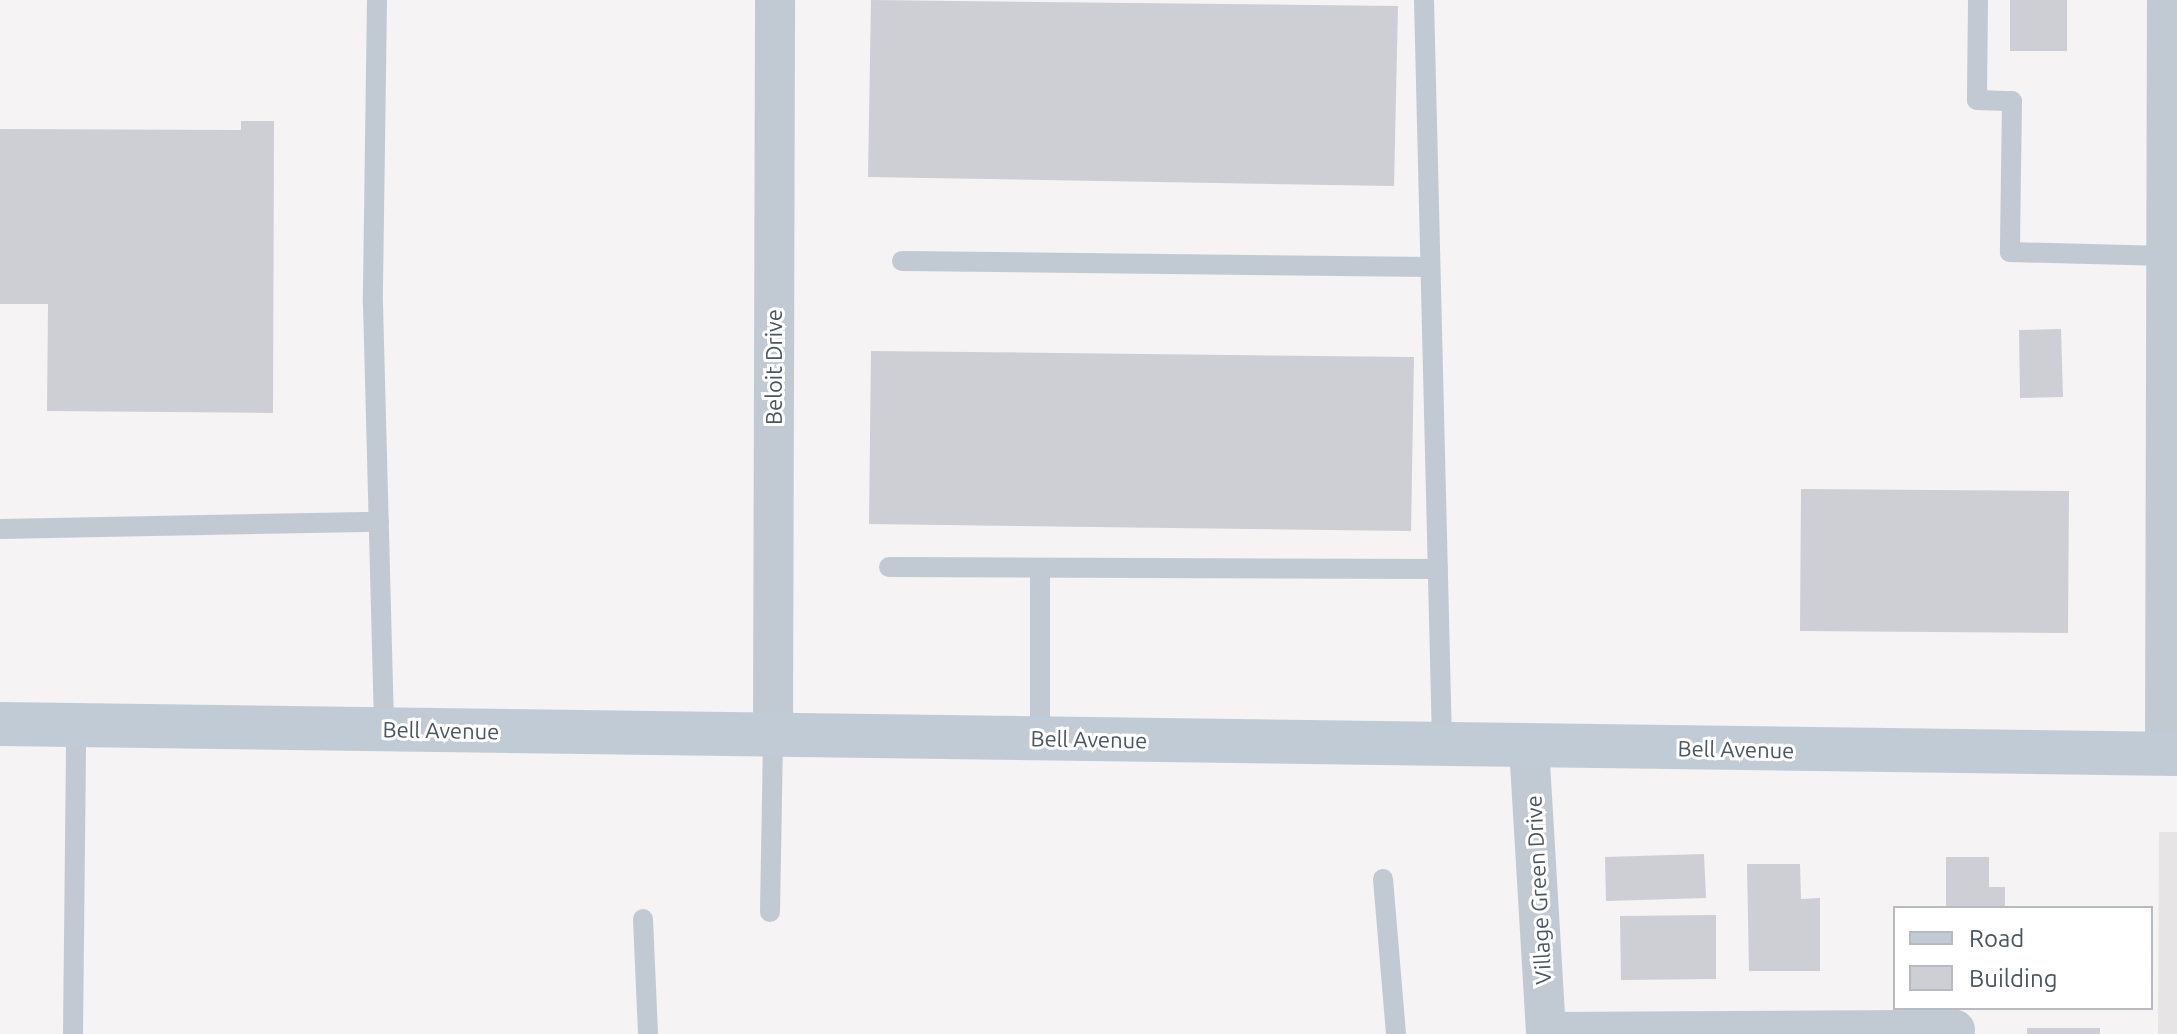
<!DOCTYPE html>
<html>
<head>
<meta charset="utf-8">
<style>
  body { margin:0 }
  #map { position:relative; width:2177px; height:1034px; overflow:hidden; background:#f5f3f3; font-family:Ubuntu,sans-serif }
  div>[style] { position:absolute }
  .education>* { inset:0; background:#e6e4e5 }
  .building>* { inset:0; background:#cdcfd5 }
  .lane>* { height:20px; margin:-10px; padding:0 10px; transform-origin:10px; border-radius:10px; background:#c1cad2 }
  .street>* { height:40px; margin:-20px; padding:0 20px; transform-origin:20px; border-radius:20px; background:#c1cad2 }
  .secondary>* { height:44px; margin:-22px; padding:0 22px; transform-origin:22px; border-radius:22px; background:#c1cbd6 }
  span { translate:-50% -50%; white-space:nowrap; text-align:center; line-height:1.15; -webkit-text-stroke:6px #fff; paint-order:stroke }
  .street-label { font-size:22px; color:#4a5661 }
  .legend { position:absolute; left:1893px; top:906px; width:260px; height:104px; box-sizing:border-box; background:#fff; border:2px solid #b7bbc0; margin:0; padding:10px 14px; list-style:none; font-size:24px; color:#4a5661 }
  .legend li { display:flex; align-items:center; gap:16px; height:40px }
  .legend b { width:40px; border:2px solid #b7bbc0 }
</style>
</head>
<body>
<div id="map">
  <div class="education">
    <i style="clip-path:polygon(2159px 832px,2177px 832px,2177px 1034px,2158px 1034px)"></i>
  </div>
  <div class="building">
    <i style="clip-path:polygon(871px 0,1398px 6px,1394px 186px,868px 177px)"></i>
    <i style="clip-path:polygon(2010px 0,2067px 0,2067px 51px,2010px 51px)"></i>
    <i style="clip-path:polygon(241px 121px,274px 121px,273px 413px,47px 411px,48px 304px,0 304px,0 129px,241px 130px)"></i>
    <i style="clip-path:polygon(2061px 329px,2063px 397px,2020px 398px,2019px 330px)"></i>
    <i style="clip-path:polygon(871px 351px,1414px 357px,1411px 531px,869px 524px)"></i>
    <i style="clip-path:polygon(1801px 489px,2069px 491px,2068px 633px,1800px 631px)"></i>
    <i style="clip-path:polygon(1704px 854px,1706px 898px,1606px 901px,1605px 857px)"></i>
    <i style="clip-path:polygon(1946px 857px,1989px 857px,1989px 887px,2005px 887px,2005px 908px,1946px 908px)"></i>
    <i style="clip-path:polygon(1747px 864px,1800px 864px,1801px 899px,1820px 898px,1820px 971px,1749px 971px)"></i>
    <i style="clip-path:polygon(1716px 915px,1716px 979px,1621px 980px,1620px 916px)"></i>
    <i style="clip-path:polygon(2027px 1028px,2100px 1028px,2100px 1034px,2027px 1034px)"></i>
  </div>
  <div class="lane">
    <i style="left:377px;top:0;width:304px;rotate:90.8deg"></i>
    <i style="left:373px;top:304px;width:425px;rotate:88.5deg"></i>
    <i style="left:1424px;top:0;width:743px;rotate:88.61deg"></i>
    <i style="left:1978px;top:0;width:100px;rotate:90.6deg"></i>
    <i style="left:1977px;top:100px;width:35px;rotate:2deg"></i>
    <i style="left:2012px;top:101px;width:151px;rotate:90.8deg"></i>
    <i style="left:2010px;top:252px;width:156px;rotate:1.5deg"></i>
    <i style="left:902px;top:261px;width:528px;rotate:0.65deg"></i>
    <i style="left:0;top:529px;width:379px;rotate:-1.1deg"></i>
    <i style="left:889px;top:567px;width:549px;rotate:0.21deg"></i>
    <i style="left:1040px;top:568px;width:170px;rotate:90deg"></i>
    <i style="left:1383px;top:879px;width:156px;rotate:85.2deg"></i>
    <i style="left:770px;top:912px;width:178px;rotate:-89deg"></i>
    <i style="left:643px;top:919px;width:115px;rotate:87.5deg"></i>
    <i style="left:73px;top:1034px;width:309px;rotate:-89.4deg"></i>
  </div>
  <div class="street">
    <i style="left:773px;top:734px;width:734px;rotate:-89.84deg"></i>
    <i style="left:1529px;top:746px;width:289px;rotate:86.6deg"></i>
    <i style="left:2165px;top:754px;width:754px;rotate:-89.85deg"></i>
    <i style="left:1546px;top:1032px;width:409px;rotate:-0.3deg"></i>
  </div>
  <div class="secondary">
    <i style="left:0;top:724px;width:2177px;rotate:0.79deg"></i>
  </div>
  <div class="street-label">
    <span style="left:774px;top:367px;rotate:-90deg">Beloit Drive</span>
    <span style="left:441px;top:730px;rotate:1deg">Bell Avenue</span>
    <span style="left:1089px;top:739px;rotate:1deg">Bell Avenue</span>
    <span style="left:1736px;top:749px;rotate:1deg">Bell Avenue</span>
    <span style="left:1538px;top:890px;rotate:-93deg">Village Green Drive</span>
  </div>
  <ul class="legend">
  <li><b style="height:10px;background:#c1cbd6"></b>Road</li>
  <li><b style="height:22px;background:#cdcfd5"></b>Building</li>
  </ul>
</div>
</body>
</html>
